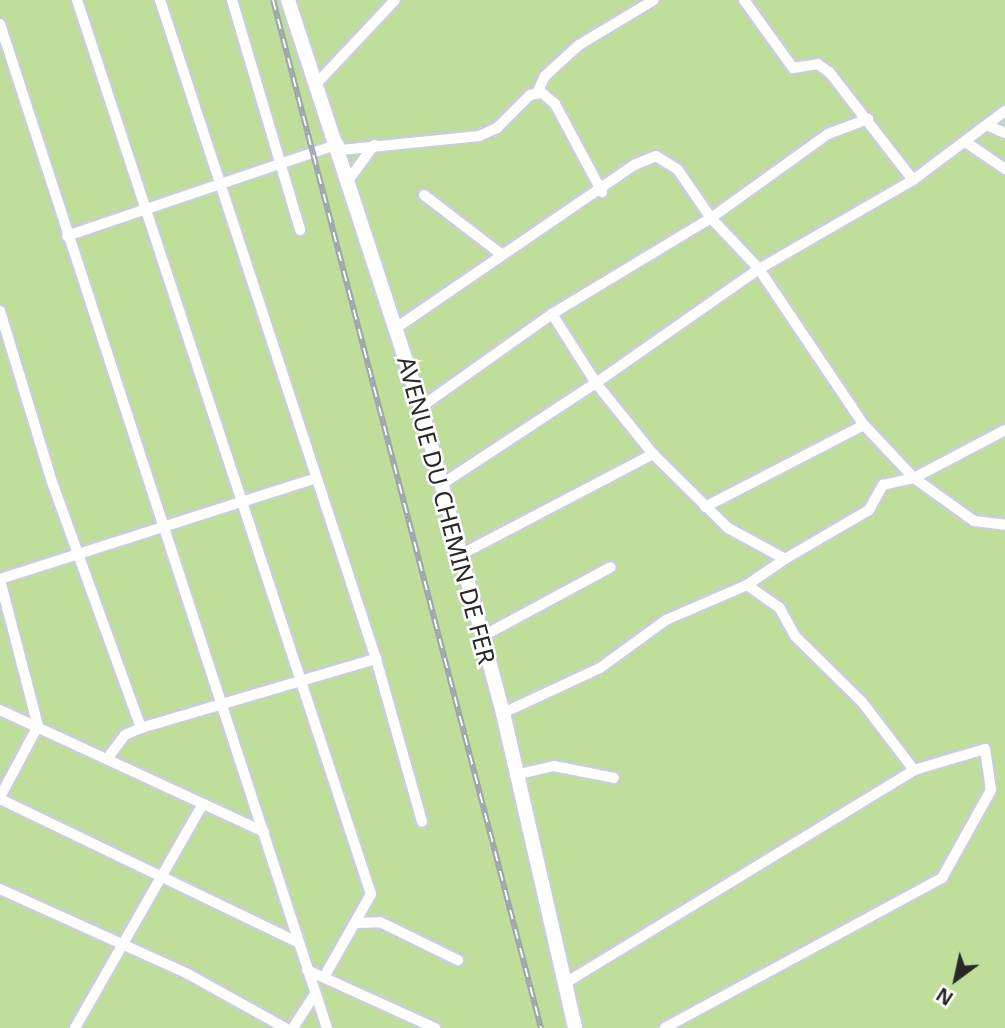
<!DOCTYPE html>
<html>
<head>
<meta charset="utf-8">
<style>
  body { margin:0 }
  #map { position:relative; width:1005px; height:1028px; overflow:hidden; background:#eae0da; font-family:"Noto Sans",sans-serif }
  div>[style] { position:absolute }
  .green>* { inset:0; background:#bede9a }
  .roads { filter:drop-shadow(2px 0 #c9cfd9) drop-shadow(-2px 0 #c9cfd9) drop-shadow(0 2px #c9cfd9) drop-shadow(0 -2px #c9cfd9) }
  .street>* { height:10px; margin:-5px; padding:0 5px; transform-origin:5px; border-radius:5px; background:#fff }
  .secondary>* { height:14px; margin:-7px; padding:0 7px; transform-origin:7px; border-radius:7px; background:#fff }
  .rail>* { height:6px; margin-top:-3px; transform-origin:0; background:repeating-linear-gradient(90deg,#fff 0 10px,#9ea5b1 0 20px); box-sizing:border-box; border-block:2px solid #9ea5b1 }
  span { translate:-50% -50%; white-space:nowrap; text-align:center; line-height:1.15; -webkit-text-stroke:5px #fff; paint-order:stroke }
  .street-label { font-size:24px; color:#282828 }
  .north { position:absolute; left:921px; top:944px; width:70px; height:70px; -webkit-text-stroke:5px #fff; paint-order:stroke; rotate:213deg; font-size:19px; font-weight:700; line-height:28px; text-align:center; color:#282828 }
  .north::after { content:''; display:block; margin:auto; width:24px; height:32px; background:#282828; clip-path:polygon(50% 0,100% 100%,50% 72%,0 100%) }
</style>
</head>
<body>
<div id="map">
  <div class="green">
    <i style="clip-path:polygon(0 0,1005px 0,1005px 1028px,0 1028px)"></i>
  </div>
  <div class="roads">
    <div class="street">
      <i style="left:77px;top:0;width:941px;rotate:71.8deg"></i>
      <i style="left:371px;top:894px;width:95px;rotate:119.5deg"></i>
      <i style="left:160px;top:0;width:693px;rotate:71.85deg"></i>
      <i style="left:376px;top:659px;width:169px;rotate:74.2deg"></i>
      <i style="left:232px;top:0;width:240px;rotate:73.5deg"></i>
      <i style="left:744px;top:0;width:84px;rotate:54.2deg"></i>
      <i style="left:793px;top:68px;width:25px;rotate:-9deg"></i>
      <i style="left:818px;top:64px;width:15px;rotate:37deg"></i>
      <i style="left:830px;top:73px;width:135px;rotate:52.2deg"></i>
      <i style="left:0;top:24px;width:1056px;rotate:71.96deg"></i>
      <i style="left:318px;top:82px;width:112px;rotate:-46.8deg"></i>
      <i style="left:537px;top:93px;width:19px;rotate:-65deg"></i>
      <i style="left:545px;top:76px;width:46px;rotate:-42.4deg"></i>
      <i style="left:579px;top:45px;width:87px;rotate:-31deg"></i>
      <i style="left:989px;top:126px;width:17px;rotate:24deg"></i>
      <i style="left:967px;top:143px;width:46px;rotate:34.4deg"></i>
      <i style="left:341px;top:150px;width:139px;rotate:-5.8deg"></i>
      <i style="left:479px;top:136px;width:20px;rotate:-24deg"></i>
      <i style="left:497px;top:128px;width:47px;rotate:-45deg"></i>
      <i style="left:530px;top:95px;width:12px;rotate:-9deg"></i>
      <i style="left:542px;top:93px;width:17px;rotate:40deg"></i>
      <i style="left:555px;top:104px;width:100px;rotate:61.9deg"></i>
      <i style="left:350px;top:178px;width:41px;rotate:-54deg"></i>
      <i style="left:424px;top:195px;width:97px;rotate:37.5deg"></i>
      <i style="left:67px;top:236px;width:287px;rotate:-18.7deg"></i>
      <i style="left:0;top:311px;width:179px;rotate:73.1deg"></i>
      <i style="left:52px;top:482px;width:262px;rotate:70.1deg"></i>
      <i style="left:141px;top:728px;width:245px;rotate:-16.4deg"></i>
      <i style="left:396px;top:328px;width:288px;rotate:-34.4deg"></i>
      <i style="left:634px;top:165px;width:24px;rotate:-22deg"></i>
      <i style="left:656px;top:156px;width:26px;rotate:32deg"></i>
      <i style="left:678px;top:170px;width:58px;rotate:55.5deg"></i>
      <i style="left:711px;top:218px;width:70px;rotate:46.7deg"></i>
      <i style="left:759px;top:269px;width:188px;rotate:56.1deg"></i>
      <i style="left:864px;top:425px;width:73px;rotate:46.7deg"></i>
      <i style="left:914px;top:478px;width:74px;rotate:35.6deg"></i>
      <i style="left:974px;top:521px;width:31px;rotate:7deg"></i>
      <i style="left:421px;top:407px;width:161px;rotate:-35.4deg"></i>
      <i style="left:552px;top:314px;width:186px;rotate:-31.1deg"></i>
      <i style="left:711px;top:218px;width:144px;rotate:-35.7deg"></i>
      <i style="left:828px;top:134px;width:43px;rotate:-20.6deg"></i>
      <i style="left:653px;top:454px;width:91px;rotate:-128.8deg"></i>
      <i style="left:596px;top:383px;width:199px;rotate:-35deg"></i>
      <i style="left:759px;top:269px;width:178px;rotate:-30deg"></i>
      <i style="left:913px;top:180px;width:115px;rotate:-36.9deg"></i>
      <i style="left:442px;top:484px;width:184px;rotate:-33.3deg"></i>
      <i style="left:596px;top:383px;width:82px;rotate:-122.5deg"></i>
      <i style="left:705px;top:507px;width:179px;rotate:-27.3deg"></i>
      <i style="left:462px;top:554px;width:216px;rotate:-27.6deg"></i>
      <i style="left:653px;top:454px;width:105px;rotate:44.6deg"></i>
      <i style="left:728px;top:528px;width:65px;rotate:28.5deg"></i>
      <i style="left:785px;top:559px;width:97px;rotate:-30.3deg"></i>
      <i style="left:869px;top:510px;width:29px;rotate:-61deg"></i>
      <i style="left:883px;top:485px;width:32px;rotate:-13deg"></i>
      <i style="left:914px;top:478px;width:103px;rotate:-27.8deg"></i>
      <i style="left:0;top:579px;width:330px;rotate:-17.7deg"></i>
      <i style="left:0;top:580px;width:151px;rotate:75.4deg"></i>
      <i style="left:38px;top:726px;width:81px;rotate:118.2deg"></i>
      <i style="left:747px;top:585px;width:39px;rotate:35deg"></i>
      <i style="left:779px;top:607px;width:33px;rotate:61deg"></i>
      <i style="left:795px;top:636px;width:94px;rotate:44.6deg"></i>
      <i style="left:862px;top:702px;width:86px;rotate:52.6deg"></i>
      <i style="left:483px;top:636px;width:145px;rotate:-28.3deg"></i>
      <i style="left:0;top:710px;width:291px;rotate:24.8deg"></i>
      <i style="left:503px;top:713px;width:107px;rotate:-24.9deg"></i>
      <i style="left:600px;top:668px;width:82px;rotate:-36deg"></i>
      <i style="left:666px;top:620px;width:88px;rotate:-23.4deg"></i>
      <i style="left:747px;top:585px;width:46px;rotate:-34.4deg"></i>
      <i style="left:107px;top:759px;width:30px;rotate:-53deg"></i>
      <i style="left:125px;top:735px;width:17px;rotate:-24deg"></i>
      <i style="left:515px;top:775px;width:40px;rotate:-13deg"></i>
      <i style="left:554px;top:766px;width:61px;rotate:11.3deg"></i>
      <i style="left:0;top:799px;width:327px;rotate:25.7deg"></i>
      <i style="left:0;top:889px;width:206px;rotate:24.3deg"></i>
      <i style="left:188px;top:974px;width:111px;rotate:29.1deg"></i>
      <i style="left:357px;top:923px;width:23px;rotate:-2deg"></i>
      <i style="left:380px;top:922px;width:87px;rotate:26deg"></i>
      <i style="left:307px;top:970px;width:141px;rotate:24.4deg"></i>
      <i style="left:564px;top:984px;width:410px;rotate:-31.4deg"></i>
      <i style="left:914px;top:770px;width:74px;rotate:-16.5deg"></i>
      <i style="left:985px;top:749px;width:41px;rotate:81.7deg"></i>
      <i style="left:991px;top:790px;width:101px;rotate:119.1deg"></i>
      <i style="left:942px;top:878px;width:315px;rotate:151.6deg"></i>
      <i style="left:75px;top:1028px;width:258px;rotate:-60.3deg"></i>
      <i style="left:293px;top:1028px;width:40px;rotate:-57.1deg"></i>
    </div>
    <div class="secondary">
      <i style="left:288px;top:0;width:428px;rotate:71.9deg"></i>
      <i style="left:421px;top:407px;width:317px;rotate:75deg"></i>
      <i style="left:503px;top:713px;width:323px;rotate:77.1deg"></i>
    </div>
  </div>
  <div class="rail">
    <i style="left:273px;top:0;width:1062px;rotate:75.39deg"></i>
  </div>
  <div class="street-label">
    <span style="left:447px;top:510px;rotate:75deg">AVENUE DU CHEMIN DE FER</span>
  </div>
  <div class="north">N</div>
</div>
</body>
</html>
